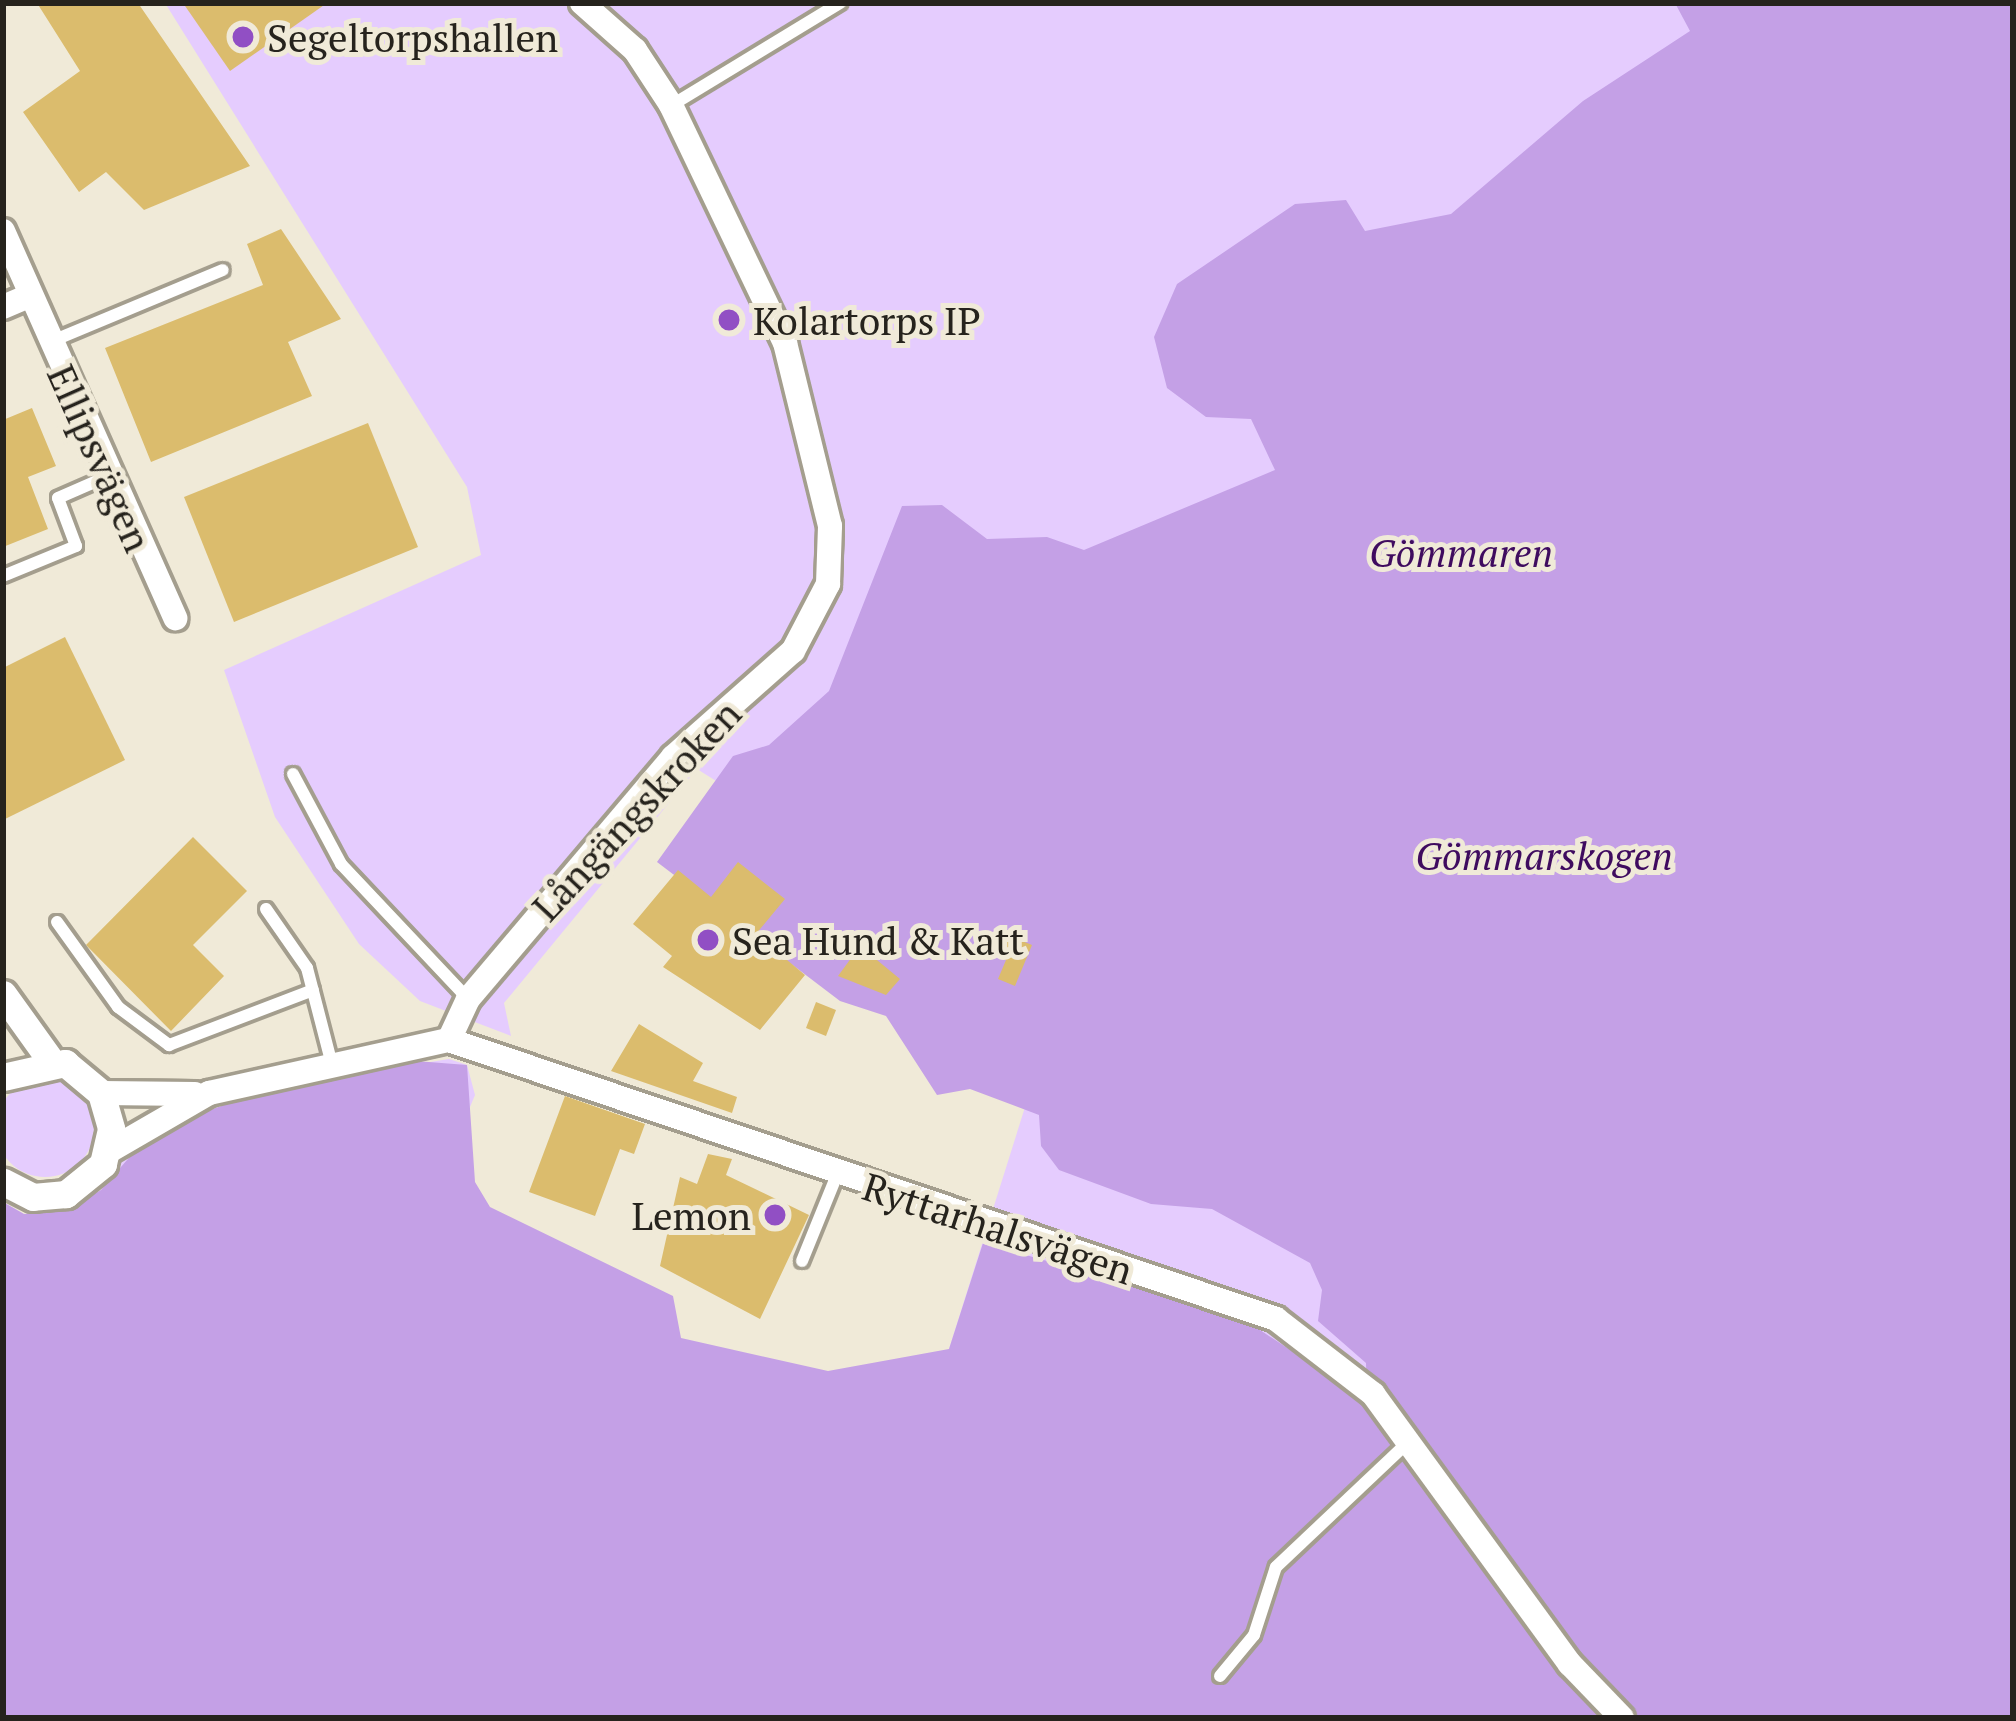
<!DOCTYPE html>
<html>
<head>
<meta charset="utf-8">
<style>
  body { margin:0 }
  #map { position:relative; width:2016px; height:1721px; overflow:hidden; background:#f0ead8; font-family:"PT Serif",serif }
  div>[style] { position:absolute }
  .green>* { inset:0; background:#e5ccfe }
  .round { border-radius:50% }
  .forest>* { inset:0; background:#c4a0e6 }
  .building>* { inset:0; background:#dbbc6d }
  .roads { filter:drop-shadow(3px 0 #a49e8e) drop-shadow(-3px 0 #a49e8e) drop-shadow(0 3px #a49e8e) drop-shadow(0 -3px #a49e8e) }
  .service>* { height:12px; margin:-6px; padding:0 6px; transform-origin:6px; border-radius:6px; background:#fff }
  .minor>* { height:24px; margin:-12px; padding:0 12px; transform-origin:12px; border-radius:12px; background:#fff }
  .tertiary>* { height:27px; margin:-13.5px; padding:0 13.5px; transform-origin:13.5px; border-radius:13.5px; background:#fff }
  .dots>* { width:33px; height:33px; translate:-50% -50%; box-sizing:border-box; border:6px solid #f0ead8; border-radius:50% }
  span { translate:-50% -50%; white-space:nowrap; text-align:center; line-height:1.15; -webkit-text-stroke:10px #f0ead8; paint-order:stroke }
  .poi-label { font-size:39px; color:#26231d }
  .left { translate:0 -50%; text-align:left }
  .right { translate:-100% -50%; text-align:right }
  .street-label { font-size:39px; color:#26231d }
  .park-label { font-size:39px; color:#3f0b5f; font-style:italic }
  .frame { position:absolute; inset:0; border:6px solid #26231d; pointer-events:none }
</style>
</head>
<body>
<div id="map">
  <div class="green">
    <i style="clip-path:polygon(165px 3px,2013px 3px,2013px 1718px,3px 1718px,3px 1202px,24px 1214px,66px 1210px,101px 1190px,125px 1155px,275px 1087px,449px 1059px,467px 1065px,475px 1095px,452px 1150px,412px 1170px,803px 1435px,949px 1349px,1076px 945px,818px 845px,697px 769px,504px 1003px,511px 1036px,420px 1001px,359px 944px,275px 817px,224px 670px,481px 555px,467px 487px)"></i>
    <i class="round" style="left:-4px;top:1079px;width:98px;height:98px"></i>
  </div>
  <div class="forest">
    <i style="clip-path:polygon(1675px 3px,2013px 3px,2013px 1718px,3px 1718px,3px 1202px,24px 1214px,66px 1210px,101px 1190px,153px 1130px,275px 1087px,416px 1061px,467px 1065px,475px 1182px,490px 1207px,673px 1296px,681px 1338px,828px 1371px,949px 1349px,983px 1243px,1236px 1314px,1367px 1401px,1366px 1363px,1318px 1321px,1322px 1290px,1310px 1263px,1212px 1209px,1151px 1204px,1059px 1170px,1041px 1146px,1039px 1115px,970px 1089px,937px 1095px,886px 1016px,840px 1001px,657px 862px,733px 756px,769px 745px,829px 691px,902px 506px,942px 505px,987px 539px,1047px 537px,1084px 550px,1275px 470px,1251px 419px,1206px 417px,1167px 388px,1154px 337px,1177px 284px,1295px 204px,1346px 200px,1365px 231px,1451px 214px,1583px 101px,1690px 31px)"></i>
  </div>
  <div class="building">
    <i style="clip-path:polygon(37px 3px,138px 3px,250px 166px,144px 210px,106px 172px,79px 192px,23px 112px,80px 71px)"></i>
    <i style="clip-path:polygon(183px 3px,327px 3px,230px 71px)"></i>
    <i style="clip-path:polygon(281px 229px,341px 319px,288px 342px,312px 396px,151px 462px,105px 348px,263px 285px,247px 244px)"></i>
    <i style="clip-path:polygon(32px 408px,56px 466px,28px 477px,48px 529px,3px 547px,3px 420px)"></i>
    <i style="clip-path:polygon(368px 423px,418px 547px,234px 622px,184px 497px)"></i>
    <i style="clip-path:polygon(65px 637px,125px 760px,3px 820px,3px 668px)"></i>
    <i style="clip-path:polygon(193px 837px,247px 891px,193px 945px,224px 976px,171px 1031px,86px 945px)"></i>
    <i style="clip-path:polygon(738px 862px,785px 899px,756px 934px,805px 975px,760px 1030px,663px 967px,672px 956px,633px 924px,678px 870px,711px 897px)"></i>
    <i style="clip-path:polygon(998px 931px,1032px 945px,1015px 986px,998px 979px,1006px 960px,989px 953px)"></i>
    <i style="clip-path:polygon(860px 946px,900px 979px,886px 995px,838px 976px)"></i>
    <i style="clip-path:polygon(816px 1002px,836px 1010px,826px 1036px,806px 1028px)"></i>
    <i style="clip-path:polygon(639px 1024px,703px 1063px,693px 1081px,737px 1097px,732px 1113px,611px 1071px)"></i>
    <i style="clip-path:polygon(565px 1096px,645px 1124px,634px 1154px,620px 1149px,595px 1216px,529px 1192px)"></i>
    <i style="clip-path:polygon(708px 1154px,732px 1159px,726px 1175px,809px 1215px,760px 1319px,660px 1266px,680px 1177px,697px 1184px)"></i>
  </div>
  <div class="roads">
    <div class="service">
      <i style="left:672px;top:105px;width:197px;rotate:-31.3deg"></i>
      <i style="left:50px;top:342px;width:187px;rotate:-22.6deg"></i>
      <i style="left:3px;top:576px;width:79px;rotate:-22.3deg"></i>
      <i style="left:76px;top:546px;width:51px;rotate:-110.6deg"></i>
      <i style="left:58px;top:498px;width:55px;rotate:-23.7deg"></i>
      <i style="left:293px;top:774px;width:102px;rotate:61.9deg"></i>
      <i style="left:341px;top:864px;width:185px;rotate:46.7deg"></i>
      <i style="left:266px;top:909px;width:72px;rotate:55.2deg"></i>
      <i style="left:307px;top:968px;width:96px;rotate:75.5deg"></i>
      <i style="left:57px;top:922px;width:105px;rotate:54.3deg"></i>
      <i style="left:118px;top:1007px;width:64px;rotate:36.7deg"></i>
      <i style="left:169px;top:1045px;width:154px;rotate:-20.9deg"></i>
      <i style="left:802px;top:1261px;width:93px;rotate:-67.9deg"></i>
      <i style="left:1220px;top:1676px;width:53px;rotate:-50.3deg"></i>
      <i style="left:1254px;top:1635px;width:71px;rotate:-72.1deg"></i>
      <i style="left:1276px;top:1567px;width:182px;rotate:-43.4deg"></i>
    </div>
    <div class="minor">
      <i style="left:3px;top:231px;width:424px;rotate:66deg"></i>
      <i style="left:3px;top:307px;width:28px;rotate:-23deg"></i>
      <i style="left:449px;top:1040px;width:45px;rotate:-65.1deg"></i>
      <i style="left:468px;top:999px;width:317px;rotate:-49.7deg"></i>
      <i style="left:673px;top:757px;width:160px;rotate:-41.5deg"></i>
      <i style="left:793px;top:651px;width:76px;rotate:-62.4deg"></i>
      <i style="left:828px;top:584px;width:58px;rotate:-88deg"></i>
      <i style="left:830px;top:526px;width:188px;rotate:-103.8deg"></i>
      <i style="left:785px;top:343px;width:264px;rotate:-115.6deg"></i>
      <i style="left:671px;top:105px;width:66px;rotate:-123.2deg"></i>
      <i style="left:635px;top:50px;width:71px;rotate:-138.4deg"></i>
      <i style="left:101px;top:1093px;width:94px;rotate:0.6deg"></i>
      <i style="left:109px;top:1151px;width:116px;rotate:-30.1deg"></i>
      <i style="left:209px;top:1093px;width:246px;rotate:-12.5deg"></i>
      <i style="left:449px;top:1040px;width:873px;rotate:18.64deg"></i>
      <i style="left:1276px;top:1319px;width:123px;rotate:37.7deg"></i>
      <i style="left:1373px;top:1394px;width:334px;rotate:53.9deg"></i>
      <i style="left:1570px;top:1664px;width:75px;rotate:46.1deg"></i>
    </div>
    <div class="tertiary">
      <i style="left:3px;top:994px;width:82px;rotate:54.4deg"></i>
      <i style="left:3px;top:1077px;width:64px;rotate:-12.7deg"></i>
      <i style="left:65px;top:1063px;width:47px;rotate:39.8deg"></i>
      <i style="left:101px;top:1093px;width:37px;rotate:74deg"></i>
      <i style="left:111px;top:1129px;width:36px;rotate:103deg"></i>
      <i style="left:103px;top:1164px;width:48px;rotate:141deg"></i>
      <i style="left:66px;top:1194px;width:33px;rotate:175deg"></i>
      <i style="left:33px;top:1197px;width:34px;rotate:-153deg"></i>
    </div>
  </div>
  <div class="dots">
    <i style="left:243px;top:37px;background:#914fc4"></i>
    <i style="left:729px;top:320px;background:#914fc4"></i>
    <i style="left:708px;top:940px;background:#914fc4"></i>
    <i style="left:775px;top:1215px;background:#914fc4"></i>
  </div>
  <div class="poi-label">
    <span class="left" style="left:267px;top:37px">Segeltorpshallen</span>
    <span class="left" style="left:753px;top:320px">Kolartorps IP</span>
    <span class="left" style="left:732px;top:940px">Sea Hund &amp; Katt</span>
    <span class="right" style="left:751px;top:1215px">Lemon</span>
  </div>
  <div class="street-label">
    <span style="left:100px;top:458px;rotate:66deg">Ellipsvägen</span>
    <span style="left:636px;top:810px;rotate:-47deg">Långängskroken</span>
    <span style="left:998px;top:1228px;rotate:18deg">Ryttarhalsvägen</span>
  </div>
  <div class="park-label">
    <span style="left:1461px;top:552px">Gömmaren</span>
    <span style="left:1544px;top:855px">Gömmarskogen</span>
  </div>
  <div class="frame"></div>
</div>
</body>
</html>
